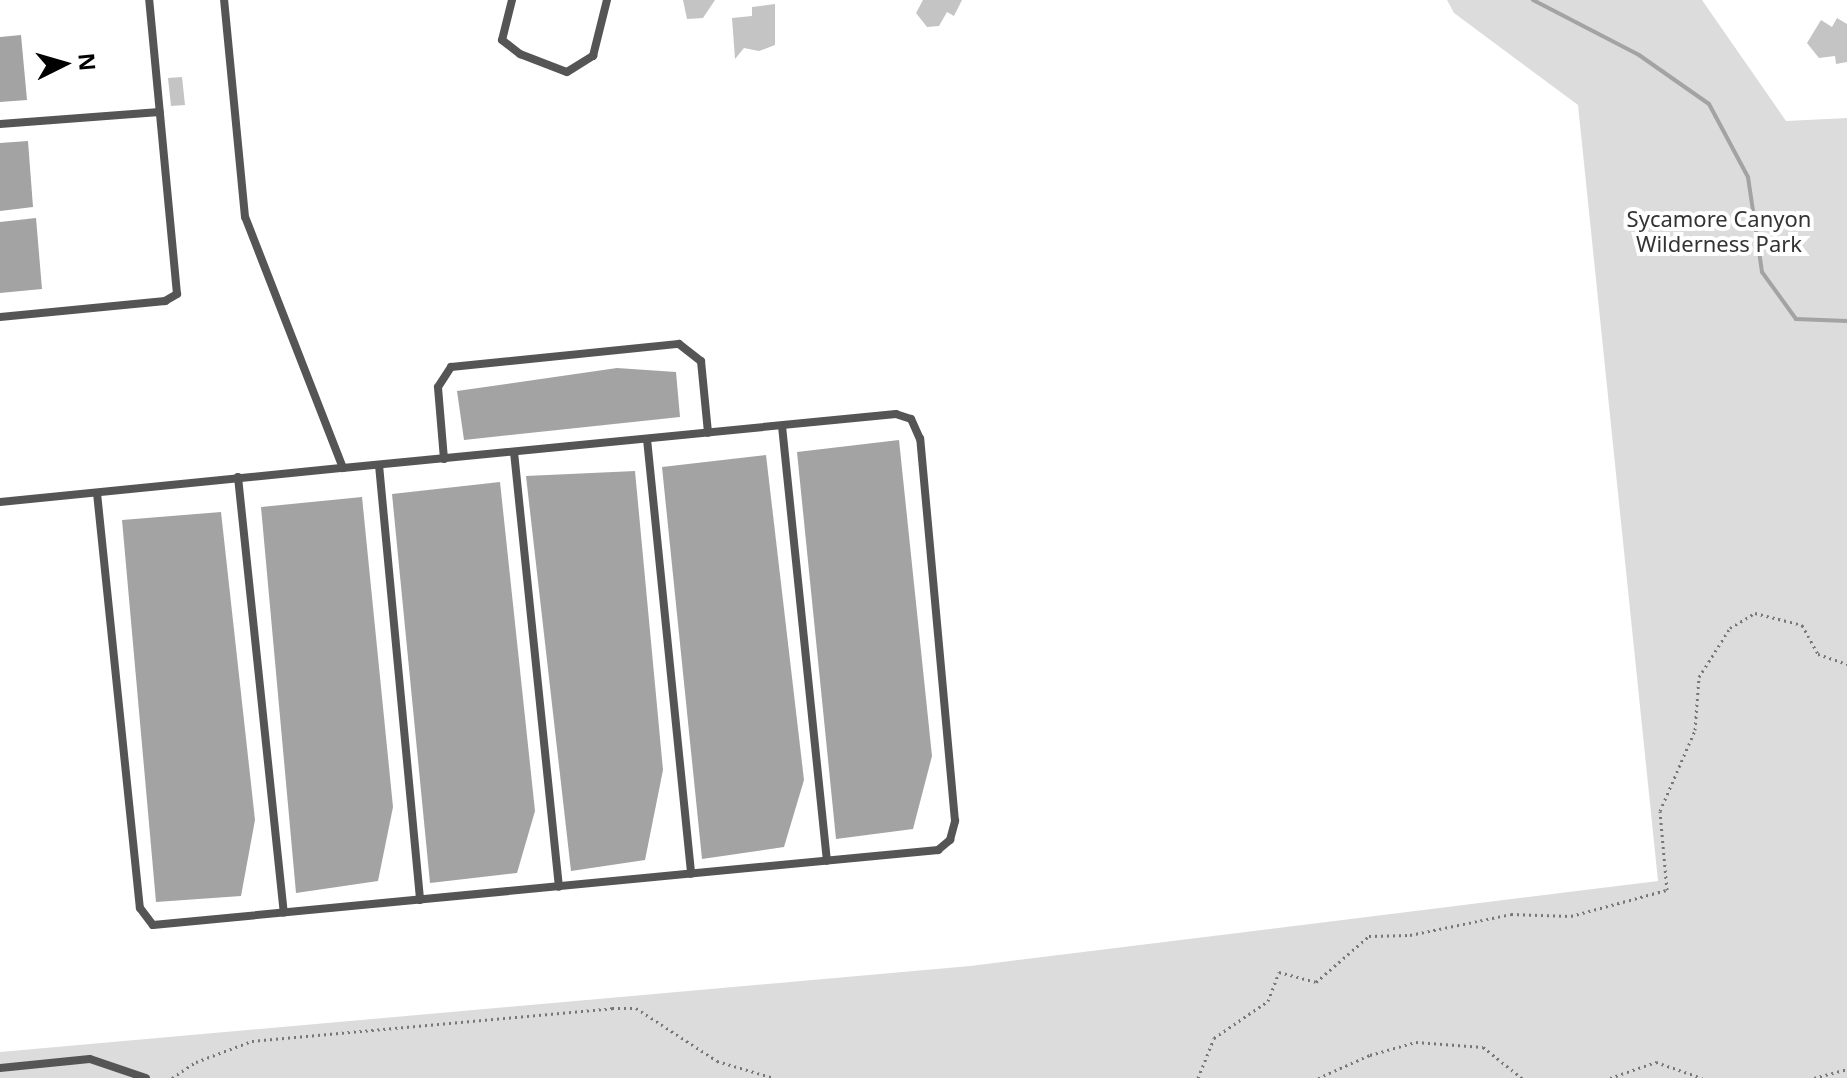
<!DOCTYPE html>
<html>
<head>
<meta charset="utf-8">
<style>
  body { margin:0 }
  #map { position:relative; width:1847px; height:1078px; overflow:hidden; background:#fff; font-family:"Noto Sans",sans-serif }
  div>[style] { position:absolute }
  .green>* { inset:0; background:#dcdcdc }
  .water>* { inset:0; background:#a3a3a3 }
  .stream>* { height:4px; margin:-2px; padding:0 2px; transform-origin:2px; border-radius:2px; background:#a3a3a3 }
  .building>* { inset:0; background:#c4c4c4 }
  .path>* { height:3px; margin-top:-1.5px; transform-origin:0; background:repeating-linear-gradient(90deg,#777 0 2px,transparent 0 6px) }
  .service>* { height:8px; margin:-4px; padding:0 4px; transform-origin:4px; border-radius:4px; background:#555 }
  span { translate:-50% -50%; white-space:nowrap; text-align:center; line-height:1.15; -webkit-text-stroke:8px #fff; paint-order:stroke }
  .park-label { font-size:22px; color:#333 }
  .north { position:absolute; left:24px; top:24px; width:80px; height:80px; -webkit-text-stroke:6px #fff; paint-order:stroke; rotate:85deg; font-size:22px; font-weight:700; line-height:32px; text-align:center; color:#000 }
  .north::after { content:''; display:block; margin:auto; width:28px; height:36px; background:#000; clip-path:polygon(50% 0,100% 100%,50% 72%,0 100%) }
</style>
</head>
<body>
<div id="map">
  <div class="green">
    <i style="clip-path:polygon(1447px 0,1702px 0,1786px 121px,1847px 118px,1847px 1078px,0 1078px,0 1052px,970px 966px,1658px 881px,1578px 105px,1454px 13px)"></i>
  </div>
  <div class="water">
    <i style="clip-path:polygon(21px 35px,27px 100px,0 102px,0 37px)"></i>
    <i style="clip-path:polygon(28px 141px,33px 207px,0 211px,0 143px)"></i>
    <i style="clip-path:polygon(36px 218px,42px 289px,0 293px,0 222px)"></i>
    <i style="clip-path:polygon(617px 368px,676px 372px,680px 417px,464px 440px,457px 391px)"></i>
    <i style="clip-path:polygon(899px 440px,932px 756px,913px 829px,836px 839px,797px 452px)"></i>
    <i style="clip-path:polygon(766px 455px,804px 780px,784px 847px,702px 859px,662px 467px)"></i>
    <i style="clip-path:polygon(635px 471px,663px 770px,645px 860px,571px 871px,526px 476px)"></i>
    <i style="clip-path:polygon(500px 482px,535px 811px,517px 873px,430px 883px,392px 494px)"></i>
    <i style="clip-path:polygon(362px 497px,393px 807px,378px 881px,296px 893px,261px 507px)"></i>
    <i style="clip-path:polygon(221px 512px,255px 820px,241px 896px,156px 902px,122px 520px)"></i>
  </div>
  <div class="stream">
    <i style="left:1533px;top:0;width:119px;rotate:27.4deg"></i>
    <i style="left:1639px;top:55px;width:85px;rotate:35deg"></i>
    <i style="left:1709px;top:104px;width:83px;rotate:61.9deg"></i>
    <i style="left:1748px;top:177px;width:96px;rotate:81.6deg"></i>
    <i style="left:1762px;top:272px;width:58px;rotate:54.1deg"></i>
    <i style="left:1796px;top:319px;width:51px;rotate:2.2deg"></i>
  </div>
  <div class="building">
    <i style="clip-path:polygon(683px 0,715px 0,703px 18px,687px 19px)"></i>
    <i style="clip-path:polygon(923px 0,962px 0,954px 16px,947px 12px,939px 26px,927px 27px,916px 13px)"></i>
    <i style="clip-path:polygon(775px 4px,775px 45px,759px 51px,744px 48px,735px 59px,732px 18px,752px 16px,752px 7px)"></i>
    <i style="clip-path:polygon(1837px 18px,1847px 24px,1847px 62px,1836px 64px,1835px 56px,1819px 58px,1807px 43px,1821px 20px,1832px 27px)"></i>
    <i style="clip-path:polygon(182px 77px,185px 105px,171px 106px,168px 78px)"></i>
  </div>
  <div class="path">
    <i style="left:172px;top:1078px;width:29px;rotate:-34deg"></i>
    <i style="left:196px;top:1062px;width:60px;rotate:-20.6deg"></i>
    <i style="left:252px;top:1041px;width:362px;rotate:-5.2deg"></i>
    <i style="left:612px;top:1008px;width:24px"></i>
    <i style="left:636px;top:1008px;width:97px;rotate:33.2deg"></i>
    <i style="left:717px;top:1061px;width:59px;rotate:16.6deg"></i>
    <i style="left:1198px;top:1078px;width:43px;rotate:-68.2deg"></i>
    <i style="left:1214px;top:1038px;width:65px;rotate:-34.4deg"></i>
    <i style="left:1268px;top:1001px;width:31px;rotate:-69deg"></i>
    <i style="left:1279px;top:972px;width:38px;rotate:15deg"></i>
    <i style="left:1316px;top:982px;width:70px;rotate:-41deg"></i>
    <i style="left:1369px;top:936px;width:41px;rotate:-1.4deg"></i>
    <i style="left:1410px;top:935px;width:103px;rotate:-11.7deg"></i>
    <i style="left:1511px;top:914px;width:60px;rotate:1.9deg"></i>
    <i style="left:1571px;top:916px;width:99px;rotate:-15.2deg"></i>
    <i style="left:1667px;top:890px;width:79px;rotate:-95.1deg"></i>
    <i style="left:1660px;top:811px;width:88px;rotate:-66.6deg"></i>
    <i style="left:1695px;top:730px;width:53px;rotate:-85.7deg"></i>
    <i style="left:1699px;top:677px;width:58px;rotate:-57.7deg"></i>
    <i style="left:1730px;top:628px;width:29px;rotate:-31deg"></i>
    <i style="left:1755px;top:613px;width:49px;rotate:14.3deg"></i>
    <i style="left:1802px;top:625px;width:33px;rotate:61deg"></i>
    <i style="left:1818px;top:654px;width:31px;rotate:19deg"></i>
    <i style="left:1318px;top:1078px;width:57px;rotate:-23.9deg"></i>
    <i style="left:1370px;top:1055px;width:48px;rotate:-15.8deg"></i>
    <i style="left:1416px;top:1042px;width:67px;rotate:4.3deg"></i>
    <i style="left:1483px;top:1047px;width:50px;rotate:38.5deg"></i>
    <i style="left:1610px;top:1078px;width:49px;rotate:-19.2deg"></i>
    <i style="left:1656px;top:1062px;width:49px;rotate:19.2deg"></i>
    <i style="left:1814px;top:1078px;width:34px;rotate:-15deg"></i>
  </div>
  <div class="service">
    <i style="left:512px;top:0;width:41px;rotate:104deg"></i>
    <i style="left:502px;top:40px;width:23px;rotate:38deg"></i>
    <i style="left:520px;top:54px;width:50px;rotate:21deg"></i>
    <i style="left:567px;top:72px;width:31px;rotate:-32deg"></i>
    <i style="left:593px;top:56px;width:58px;rotate:-76deg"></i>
    <i style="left:0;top:124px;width:160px;rotate:-4.3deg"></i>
    <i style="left:0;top:317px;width:166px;rotate:-5.5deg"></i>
    <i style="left:165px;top:301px;width:14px;rotate:-30deg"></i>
    <i style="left:177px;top:294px;width:295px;rotate:-95.4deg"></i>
    <i style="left:782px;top:426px;width:437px;rotate:84.1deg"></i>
    <i style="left:647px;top:439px;width:437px;rotate:84.2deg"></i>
    <i style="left:514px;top:452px;width:437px;rotate:84.1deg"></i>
    <i style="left:444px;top:459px;width:72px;rotate:-94.8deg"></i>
    <i style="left:438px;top:387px;width:24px;rotate:-57deg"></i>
    <i style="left:451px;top:367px;width:229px;rotate:-5.8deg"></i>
    <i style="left:679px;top:344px;width:28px;rotate:38deg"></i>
    <i style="left:701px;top:361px;width:72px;rotate:84.4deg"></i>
    <i style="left:379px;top:465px;width:437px;rotate:84.6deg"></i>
    <i style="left:238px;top:477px;width:438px;rotate:84deg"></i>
    <i style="left:97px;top:493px;width:417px;rotate:84.1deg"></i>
    <i style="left:140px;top:908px;width:21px;rotate:53deg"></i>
    <i style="left:153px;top:925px;width:789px;rotate:-5.46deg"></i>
    <i style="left:938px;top:850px;width:16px;rotate:-40deg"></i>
    <i style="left:950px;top:840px;width:20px;rotate:-75deg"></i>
    <i style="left:955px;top:821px;width:384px;rotate:-95.2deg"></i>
    <i style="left:920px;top:439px;width:22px;rotate:-114deg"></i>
    <i style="left:911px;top:419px;width:16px;rotate:-162deg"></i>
    <i style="left:896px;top:414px;width:556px;rotate:174.42deg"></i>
    <i style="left:0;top:502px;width:345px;rotate:-5.7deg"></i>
    <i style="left:343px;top:468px;width:269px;rotate:-111.3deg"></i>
    <i style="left:245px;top:217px;width:218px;rotate:-95.5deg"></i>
    <i style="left:0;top:1068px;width:90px;rotate:-5.7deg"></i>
    <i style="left:90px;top:1059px;width:59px;rotate:18.7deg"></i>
  </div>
  <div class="park-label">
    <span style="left:1719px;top:231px">Sycamore Canyon<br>Wilderness Park</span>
  </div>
  <div class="north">N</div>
</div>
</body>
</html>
